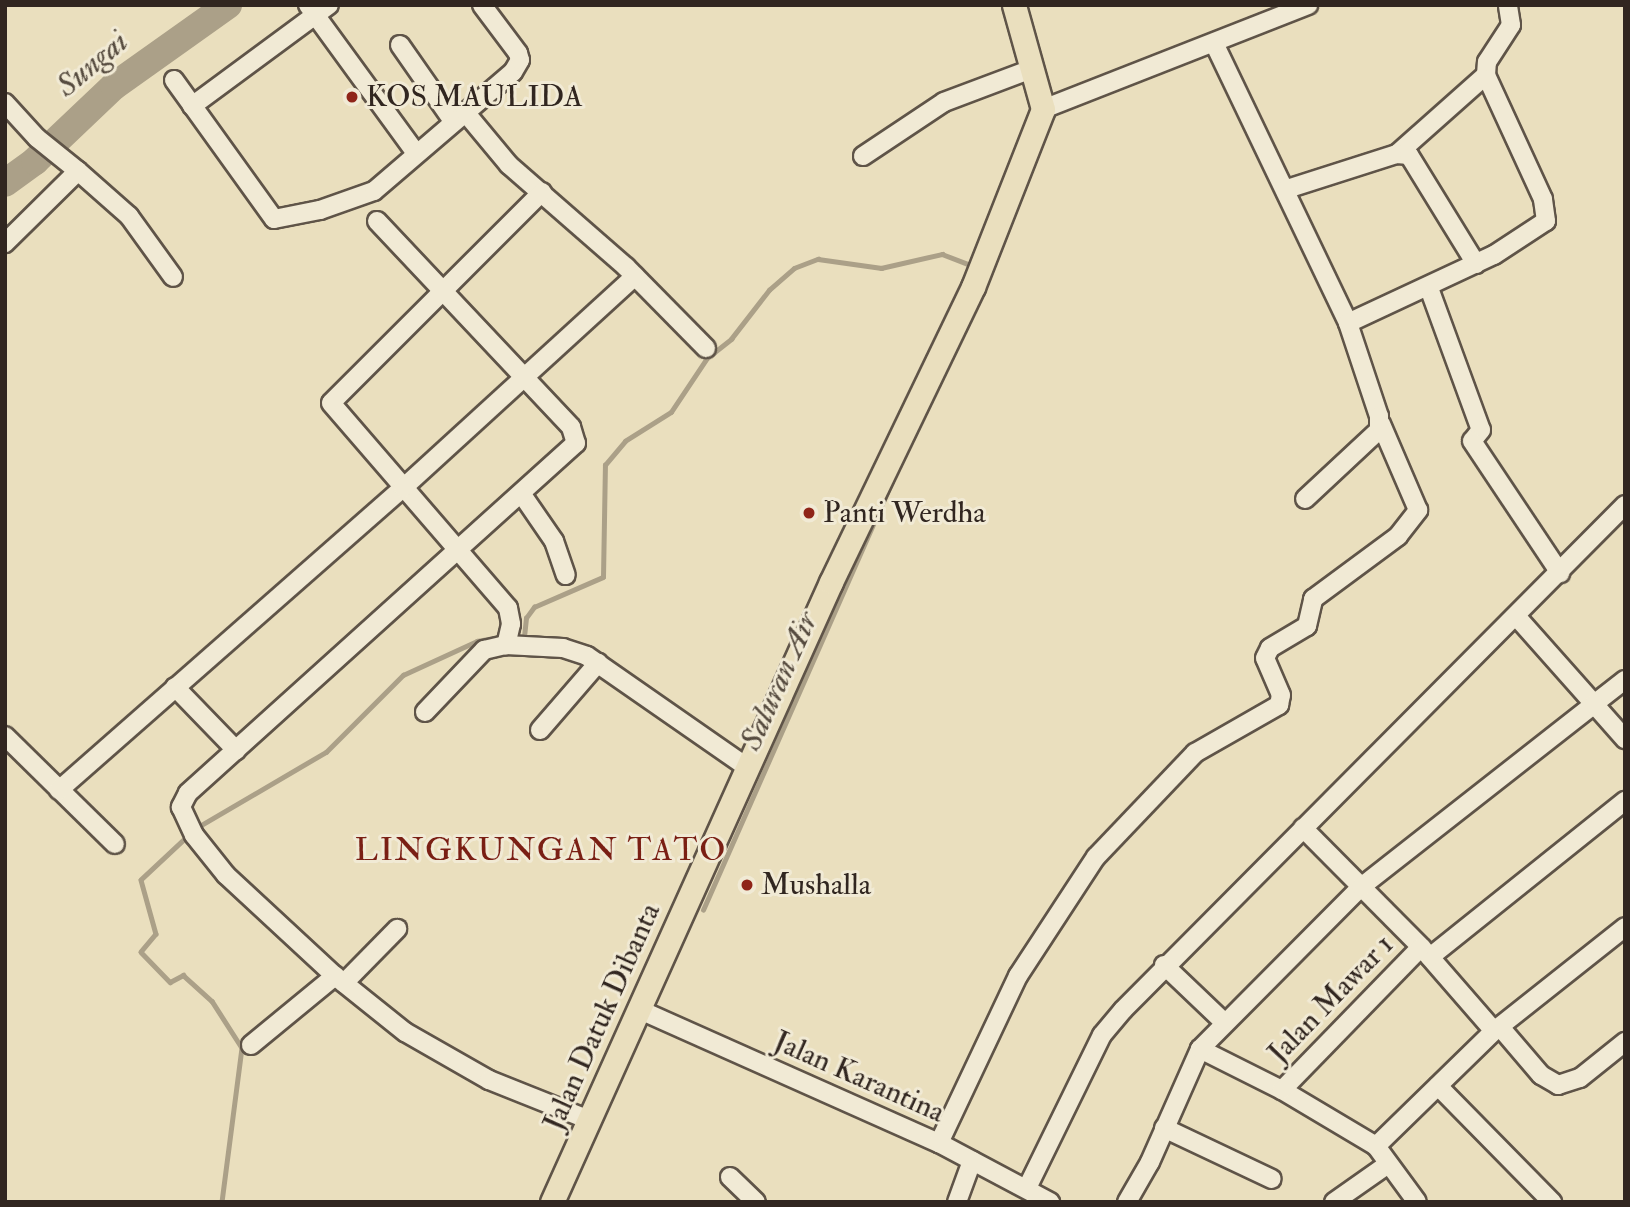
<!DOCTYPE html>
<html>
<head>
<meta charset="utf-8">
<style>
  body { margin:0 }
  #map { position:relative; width:1630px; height:1207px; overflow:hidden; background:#eadfbe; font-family:"IM FELL Double Pica",serif }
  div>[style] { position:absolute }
  .stream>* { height:4.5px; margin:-2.25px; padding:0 2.25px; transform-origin:2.25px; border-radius:2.25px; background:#aba088 }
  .river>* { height:28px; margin:-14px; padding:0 14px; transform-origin:14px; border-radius:14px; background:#aba088 }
  .roads { filter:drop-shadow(2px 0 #5f5448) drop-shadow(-2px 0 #5f5448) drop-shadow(0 2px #5f5448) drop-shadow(0 -2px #5f5448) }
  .minor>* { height:18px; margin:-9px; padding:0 9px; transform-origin:9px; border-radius:9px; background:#f1ead5 }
  .major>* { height:23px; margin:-11.5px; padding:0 11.5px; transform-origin:11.5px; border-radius:11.5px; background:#eadfbe }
  .dots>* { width:19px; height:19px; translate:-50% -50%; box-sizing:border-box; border:4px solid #f1ead5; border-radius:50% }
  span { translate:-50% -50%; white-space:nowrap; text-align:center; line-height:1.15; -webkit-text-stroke:6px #f1ead5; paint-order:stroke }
  .poi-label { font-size:30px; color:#312620 }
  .left { translate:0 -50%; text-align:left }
  .street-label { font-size:30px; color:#312620 }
  .water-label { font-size:32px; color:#564b3f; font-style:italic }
  .neighbourhood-label { font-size:32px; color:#7a1f14; letter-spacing:2px }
  .frame { position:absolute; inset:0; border:7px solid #312620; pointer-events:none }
</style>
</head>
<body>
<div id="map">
  <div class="stream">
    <i style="left:516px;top:637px;width:8px"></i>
    <i style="left:524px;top:637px;width:19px;rotate:-84deg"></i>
    <i style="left:526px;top:618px;width:14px;rotate:-54deg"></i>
    <i style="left:534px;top:607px;width:75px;rotate:-23.5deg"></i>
    <i style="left:603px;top:577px;width:112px;rotate:-89deg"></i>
    <i style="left:605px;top:465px;width:31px;rotate:-50deg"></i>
    <i style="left:625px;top:441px;width:54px;rotate:-32.2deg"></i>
    <i style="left:671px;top:412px;width:65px;rotate:-56.3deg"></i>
    <i style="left:707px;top:358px;width:31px;rotate:-38deg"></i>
    <i style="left:731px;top:339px;width:62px;rotate:-52.2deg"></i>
    <i style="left:769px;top:290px;width:33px;rotate:-41deg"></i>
    <i style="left:794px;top:268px;width:26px;rotate:-21deg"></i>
    <i style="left:818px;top:259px;width:64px;rotate:8.1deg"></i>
    <i style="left:881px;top:268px;width:63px;rotate:-12.9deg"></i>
    <i style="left:942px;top:254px;width:34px;rotate:21deg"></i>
    <i style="left:198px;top:827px;width:148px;rotate:-30.4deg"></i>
    <i style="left:326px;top:752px;width:109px;rotate:-45deg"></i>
    <i style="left:403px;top:675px;width:81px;rotate:-24.7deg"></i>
    <i style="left:477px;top:641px;width:23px;rotate:-10deg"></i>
    <i style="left:188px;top:836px;width:64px;rotate:136.9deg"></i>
    <i style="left:141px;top:880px;width:56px;rotate:74.5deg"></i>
    <i style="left:156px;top:934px;width:23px;rotate:130deg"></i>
    <i style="left:141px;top:952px;width:42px;rotate:46deg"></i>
    <i style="left:170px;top:982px;width:15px;rotate:-28deg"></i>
    <i style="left:183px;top:975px;width:39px;rotate:42deg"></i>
    <i style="left:212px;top:1001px;width:56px;rotate:57.4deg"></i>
    <i style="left:242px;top:1048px;width:155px;rotate:97.4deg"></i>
    <i style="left:703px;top:910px;width:469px;rotate:-66.2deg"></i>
  </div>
  <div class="river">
    <i style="left:5px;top:183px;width:37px;rotate:-36deg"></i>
    <i style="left:35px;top:161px;width:109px;rotate:-43.5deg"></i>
    <i style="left:114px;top:86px;width:140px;rotate:-35.4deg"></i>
  </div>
  <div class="roads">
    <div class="minor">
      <i style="left:308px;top:5px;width:183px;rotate:53.9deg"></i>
      <i style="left:1214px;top:43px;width:310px;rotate:64.4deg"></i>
      <i style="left:1348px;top:323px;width:98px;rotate:71.6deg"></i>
      <i style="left:1379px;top:416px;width:14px;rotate:90deg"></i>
      <i style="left:1379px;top:430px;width:101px;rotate:137deg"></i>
      <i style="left:400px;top:45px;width:93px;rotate:55.1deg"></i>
      <i style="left:174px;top:80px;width:171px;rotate:54.3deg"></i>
      <i style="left:274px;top:219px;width:47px;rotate:-11.1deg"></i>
      <i style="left:320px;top:210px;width:57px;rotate:-19.4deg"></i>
      <i style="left:374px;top:191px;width:183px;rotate:-40.6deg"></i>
      <i style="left:513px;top:72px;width:14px;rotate:-60deg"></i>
      <i style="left:520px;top:60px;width:7px;rotate:-106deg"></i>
      <i style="left:518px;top:53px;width:60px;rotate:-126.9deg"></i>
      <i style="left:5px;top:103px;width:47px;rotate:47.6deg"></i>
      <i style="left:37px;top:138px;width:53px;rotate:38.8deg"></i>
      <i style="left:78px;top:171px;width:103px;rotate:135.4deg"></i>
      <i style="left:192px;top:106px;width:170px;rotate:-36.4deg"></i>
      <i style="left:1043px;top:109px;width:285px;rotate:-21.4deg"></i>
      <i style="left:465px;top:112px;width:69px;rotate:50.3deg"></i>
      <i style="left:509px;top:165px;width:155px;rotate:41.1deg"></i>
      <i style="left:626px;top:267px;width:114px;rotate:45.4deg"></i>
      <i style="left:1397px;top:154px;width:119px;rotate:-41.6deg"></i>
      <i style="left:863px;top:156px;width:97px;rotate:-33.7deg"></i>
      <i style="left:944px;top:102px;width:94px;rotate:-20.6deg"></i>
      <i style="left:78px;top:171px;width:68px;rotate:41.4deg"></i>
      <i style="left:129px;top:216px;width:75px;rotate:54.2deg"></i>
      <i style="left:1287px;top:189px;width:115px;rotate:-17.7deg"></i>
      <i style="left:1397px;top:154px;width:12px;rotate:5deg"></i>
      <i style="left:1409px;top:155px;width:128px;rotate:58.4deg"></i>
      <i style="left:542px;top:192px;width:298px;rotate:135deg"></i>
      <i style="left:331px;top:403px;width:271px;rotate:49.2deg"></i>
      <i style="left:508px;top:608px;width:16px;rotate:79deg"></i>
      <i style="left:511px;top:624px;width:22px;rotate:103deg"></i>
      <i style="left:506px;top:645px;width:57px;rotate:3deg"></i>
      <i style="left:563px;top:648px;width:25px;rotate:18deg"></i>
      <i style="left:587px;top:656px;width:196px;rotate:34.8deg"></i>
      <i style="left:377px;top:221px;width:283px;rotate:46.7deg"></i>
      <i style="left:571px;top:427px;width:17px;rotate:73deg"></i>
      <i style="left:576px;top:443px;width:523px;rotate:137.95deg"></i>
      <i style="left:188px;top:793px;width:16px;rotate:117deg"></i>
      <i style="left:181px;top:807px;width:31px;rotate:65deg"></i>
      <i style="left:194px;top:835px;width:51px;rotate:51.3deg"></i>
      <i style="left:226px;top:875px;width:149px;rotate:42.8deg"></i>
      <i style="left:335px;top:976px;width:90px;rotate:38.7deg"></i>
      <i style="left:405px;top:1032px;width:97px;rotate:29.7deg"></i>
      <i style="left:489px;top:1080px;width:108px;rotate:21.8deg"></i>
      <i style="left:1429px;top:288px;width:151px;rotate:69.9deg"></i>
      <i style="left:1481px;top:430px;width:14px;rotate:129deg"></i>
      <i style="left:1472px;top:441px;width:159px;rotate:56.3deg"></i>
      <i style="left:1348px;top:323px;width:161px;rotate:-25deg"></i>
      <i style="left:1494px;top:255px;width:62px;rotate:-33.2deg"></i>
      <i style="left:1546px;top:221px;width:22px;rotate:-98deg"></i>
      <i style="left:1543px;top:199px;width:136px;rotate:-114.7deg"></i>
      <i style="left:1486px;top:75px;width:13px;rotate:-86deg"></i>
      <i style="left:1487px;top:62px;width:44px;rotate:-57deg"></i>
      <i style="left:1511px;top:25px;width:20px;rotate:-99deg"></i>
      <i style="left:523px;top:496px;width:55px;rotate:55.4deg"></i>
      <i style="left:554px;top:541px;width:36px;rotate:71deg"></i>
      <i style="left:1516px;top:616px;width:118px;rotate:48.4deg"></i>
      <i style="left:1594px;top:704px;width:39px;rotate:-38deg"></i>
      <i style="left:175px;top:687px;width:88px;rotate:45.9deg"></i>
      <i style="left:425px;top:712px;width:86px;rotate:-46.4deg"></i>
      <i style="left:484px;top:650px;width:23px;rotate:-13deg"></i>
      <i style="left:540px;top:730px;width:89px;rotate:-49.1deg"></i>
      <i style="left:5px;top:736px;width:154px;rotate:44.5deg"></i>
      <i style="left:59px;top:790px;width:458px;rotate:-41.3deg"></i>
      <i style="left:403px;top:488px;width:314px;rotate:-42.4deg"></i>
      <i style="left:1303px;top:828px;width:168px;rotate:45.2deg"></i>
      <i style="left:1421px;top:947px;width:111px;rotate:49deg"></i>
      <i style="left:1494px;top:1031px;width:165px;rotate:135.7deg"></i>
      <i style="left:1430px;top:957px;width:250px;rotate:-38.7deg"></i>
      <i style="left:1164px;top:965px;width:84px;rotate:43.6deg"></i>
      <i style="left:344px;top:983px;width:76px;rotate:-45.5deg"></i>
      <i style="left:640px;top:1010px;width:327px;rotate:24deg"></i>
      <i style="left:939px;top:1143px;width:126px;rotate:28deg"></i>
      <i style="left:1500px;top:1027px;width:63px;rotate:49.5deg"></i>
      <i style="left:1541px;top:1075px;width:20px;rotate:30deg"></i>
      <i style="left:1558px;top:1085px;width:23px;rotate:-18deg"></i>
      <i style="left:1580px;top:1078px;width:58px;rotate:-38.7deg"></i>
      <i style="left:1494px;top:1031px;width:167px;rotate:-38.4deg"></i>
      <i style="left:251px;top:1045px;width:109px;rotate:-39.4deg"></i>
      <i style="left:1200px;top:1049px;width:92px;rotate:26.6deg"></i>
      <i style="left:1282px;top:1090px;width:109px;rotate:30.8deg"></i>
      <i style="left:1376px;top:1146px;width:69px;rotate:53.8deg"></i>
      <i style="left:1438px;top:1086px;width:163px;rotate:45.5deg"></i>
      <i style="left:1282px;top:1090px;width:199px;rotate:-45.8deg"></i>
      <i style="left:1164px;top:1128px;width:119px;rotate:25.3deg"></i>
      <i style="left:939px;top:1143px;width:185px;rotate:-64.7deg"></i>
      <i style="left:1018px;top:976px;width:142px;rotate:-56.8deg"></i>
      <i style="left:1096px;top:857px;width:144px;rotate:-46.4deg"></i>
      <i style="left:1195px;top:753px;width:97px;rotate:-29.7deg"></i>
      <i style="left:1279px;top:705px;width:10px;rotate:-79deg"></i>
      <i style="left:1281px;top:695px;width:40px;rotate:-113.4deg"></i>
      <i style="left:1265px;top:658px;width:11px;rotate:-63deg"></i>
      <i style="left:1270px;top:648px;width:43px;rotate:-30.7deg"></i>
      <i style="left:1307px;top:626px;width:28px;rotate:-77deg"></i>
      <i style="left:1313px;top:599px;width:106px;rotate:-36.5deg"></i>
      <i style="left:1398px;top:536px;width:33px;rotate:-52deg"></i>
      <i style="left:1418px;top:510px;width:94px;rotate:-113.3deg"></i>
      <i style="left:730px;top:1177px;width:36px;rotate:44deg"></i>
      <i style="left:1027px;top:1188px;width:170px;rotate:-63.9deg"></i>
      <i style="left:1102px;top:1035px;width:33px;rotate:-50deg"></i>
      <i style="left:1123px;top:1010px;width:712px;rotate:-45.17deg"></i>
      <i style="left:957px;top:1202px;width:44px;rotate:-69.9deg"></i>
      <i style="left:1127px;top:1202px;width:46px;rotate:-60.1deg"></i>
      <i style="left:1150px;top:1162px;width:124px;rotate:-66.1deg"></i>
      <i style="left:1200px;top:1049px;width:228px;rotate:-45.2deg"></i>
      <i style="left:1361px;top:887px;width:296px;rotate:-38.1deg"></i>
      <i style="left:1594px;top:704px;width:47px;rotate:48.5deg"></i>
      <i style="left:1334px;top:1202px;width:66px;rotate:-35.1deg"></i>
    </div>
    <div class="major">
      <i style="left:552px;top:1202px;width:680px;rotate:-65.77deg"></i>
      <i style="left:831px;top:582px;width:327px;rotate:-64.3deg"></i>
      <i style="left:973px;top:287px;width:191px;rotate:-68.5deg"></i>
      <i style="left:1043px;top:109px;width:108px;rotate:-105.6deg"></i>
    </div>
  </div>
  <div class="dots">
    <i style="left:352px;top:97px;background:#8f2418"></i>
    <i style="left:809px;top:513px;background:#8f2418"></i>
    <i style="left:747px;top:885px;background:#8f2418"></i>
  </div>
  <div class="poi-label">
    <span class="left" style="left:366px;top:97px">KOS MAULIDA</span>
    <span class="left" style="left:823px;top:513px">Panti Werdha</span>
    <span class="left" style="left:761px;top:885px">Mushalla</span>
  </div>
  <div class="street-label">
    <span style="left:1331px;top:999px;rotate:-46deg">Jalan Mawar 1</span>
    <span style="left:602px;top:1017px;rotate:-66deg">Jalan Datuk Dibanta</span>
    <span style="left:859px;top:1077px;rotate:24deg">Jalan Karantina</span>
  </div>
  <div class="water-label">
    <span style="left:92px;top:64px;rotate:-40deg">Sungai</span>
    <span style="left:779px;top:681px;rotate:-66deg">Saluran Air</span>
  </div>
  <div class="neighbourhood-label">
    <span style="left:541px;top:850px">LINGKUNGAN TATO</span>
  </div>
  <div class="frame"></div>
</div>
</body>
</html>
